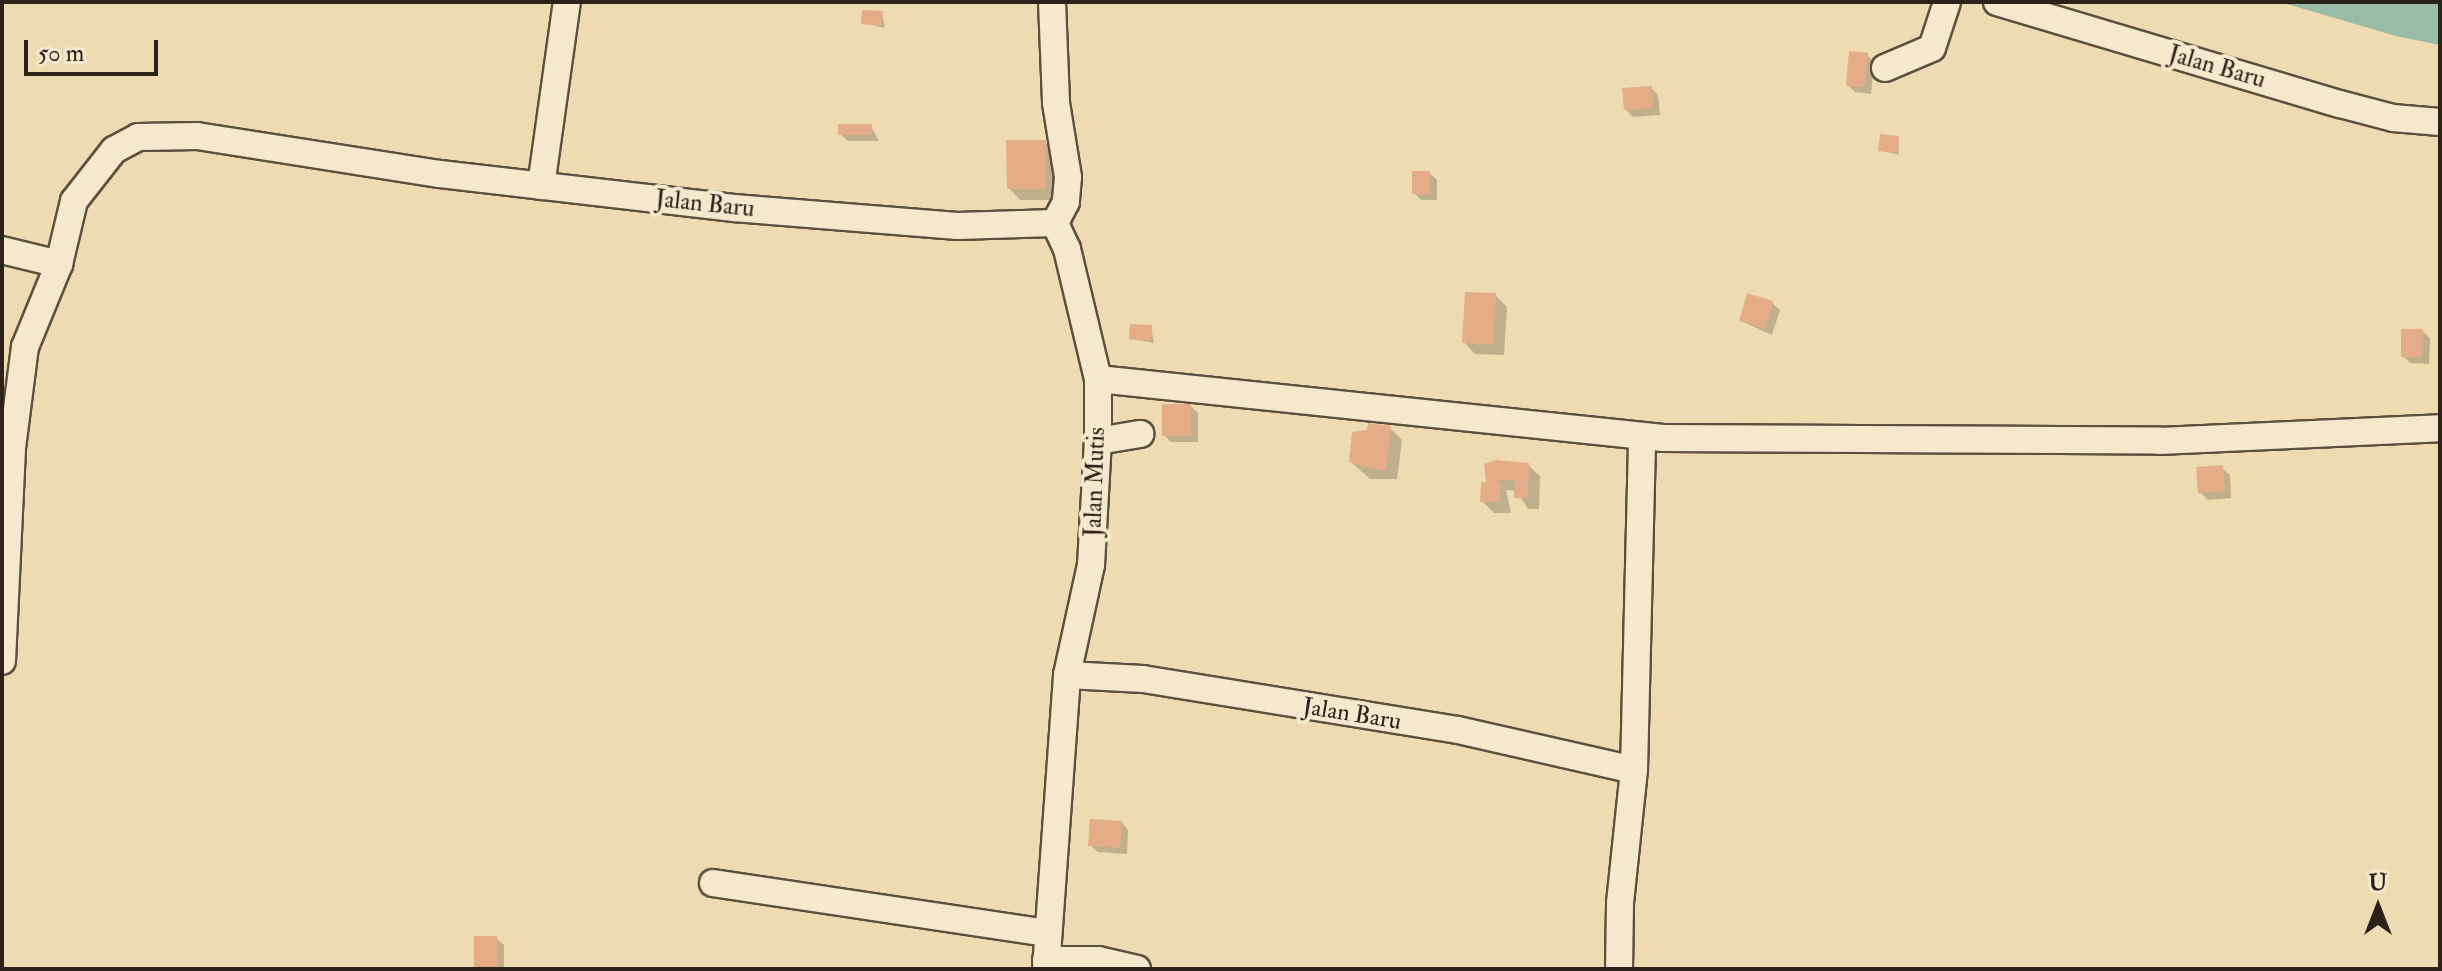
<!DOCTYPE html>
<html>
<head>
<meta charset="utf-8">
<style>
  body { margin:0 }
  #map { position:relative; width:2442px; height:971px; overflow:hidden; background:#efdbb1; font-family:"IM FELL Double Pica",serif }
  div>[style] { position:absolute }
  .water>* { inset:0; background:#9abca7 }
  .shadow>* { inset:0; background:#0003 }
  .building>* { inset:0; background:#e4ad87 }
  .roads { filter:drop-shadow(2px 0 #5c5040) drop-shadow(-2px 0 #5c5040) drop-shadow(0 2px #5c5040) drop-shadow(0 -2px #5c5040) }
  .minor>* { height:26px; margin:-13px; padding:0 13px; transform-origin:13px; border-radius:13px; background:#f5e8cc }
  span { translate:-50% -50%; white-space:nowrap; text-align:center; line-height:1.15; -webkit-text-stroke:8px #f5e8cc; paint-order:stroke }
  .street-label { font-size:24px; color:#2b221a }
  .frame { position:absolute; inset:0; border:4px solid #2b221a; pointer-events:none }
  .north { position:absolute; left:2338px; top:867px; width:80px; height:80px; -webkit-text-stroke:6px #f5e8cc; paint-order:stroke; rotate:0deg; font-size:22px; font-weight:700; line-height:32px; text-align:center; color:#2b221a }
  .north::after { content:''; display:block; margin:auto; width:28px; height:36px; background:#2b221a; clip-path:polygon(50% 0,100% 100%,50% 72%,0 100%) }
  .scale { position:absolute; left:24px; top:40px; width:134px; height:36px; box-sizing:border-box; border:4px solid #2b221a; border-top:0; padding-left:10px; font-size:24px; line-height:28px; white-space:nowrap; color:#2b221a; -webkit-text-stroke:6px #f5e8cc; paint-order:stroke }
</style>
</head>
<body>
<div id="map">
  <div class="water">
    <i style="clip-path:polygon(2280px 2px,2440px 2px,2440px 45px,2396px 36px)"></i>
  </div>
  <div class="shadow">
    <i style="clip-path:polygon(882px 13px,885px 28px,863px 23px)"></i>
    <i style="clip-path:polygon(1867px 55px,1874px 62px,1871px 94px,1855px 92px,1848px 85px)"></i>
    <i style="clip-path:polygon(1651px 88px,1658px 95px,1660px 115px,1633px 117px,1626px 110px)"></i>
    <i style="clip-path:polygon(871px 126px,879px 141px,848px 141px,840px 134px)"></i>
    <i style="clip-path:polygon(1898px 138px,1899px 155px,1880px 150px)"></i>
    <i style="clip-path:polygon(1045px 142px,1056px 153px,1057px 200px,1020px 200px,1009px 188px)"></i>
    <i style="clip-path:polygon(1429px 173px,1437px 180px,1437px 200px,1421px 200px,1414px 193px)"></i>
    <i style="clip-path:polygon(1495px 295px,1507px 307px,1504px 355px,1475px 354px,1464px 342px)"></i>
    <i style="clip-path:polygon(1772px 303px,1780px 310px,1772px 335px,1741px 321px)"></i>
    <i style="clip-path:polygon(1151px 327px,1154px 343px,1131px 339px)"></i>
    <i style="clip-path:polygon(2422px 331px,2430px 338px,2429px 364px,2410px 363px,2403px 356px)"></i>
    <i style="clip-path:polygon(1190px 406px,1198px 413px,1198px 442px,1171px 442px,1164px 435px)"></i>
    <i style="clip-path:polygon(1390px 428px,1402px 440px,1397px 479px,1370px 479px,1351px 462px)"></i>
    <i style="clip-path:polygon(1528px 465px,1540px 476px,1539px 509px,1528px 509px,1517px 491px,1506px 490px,1511px 513px,1494px 513px,1482px 501px,1489px 484px,1486px 466px)"></i>
    <i style="clip-path:polygon(2222px 468px,2230px 475px,2231px 498px,2208px 500px,2200px 492px)"></i>
    <i style="clip-path:polygon(1121px 822px,1128px 830px,1127px 854px,1098px 852px,1090px 845px)"></i>
    <i style="clip-path:polygon(496px 938px,504px 945px,504px 969px,476px 969px)"></i>
  </div>
  <div class="building">
    <i style="clip-path:polygon(862px 10px,883px 11px,882px 26px,861px 24px)"></i>
    <i style="clip-path:polygon(1849px 51px,1868px 53px,1864px 87px,1846px 86px)"></i>
    <i style="clip-path:polygon(1652px 86px,1653px 108px,1624px 110px,1622px 88px)"></i>
    <i style="clip-path:polygon(838px 124px,872px 124px,872px 135px,838px 135px)"></i>
    <i style="clip-path:polygon(1880px 134px,1899px 136px,1897px 153px,1878px 151px)"></i>
    <i style="clip-path:polygon(1006px 140px,1046px 140px,1046px 189px,1007px 189px)"></i>
    <i style="clip-path:polygon(1412px 171px,1430px 171px,1430px 194px,1412px 194px)"></i>
    <i style="clip-path:polygon(1465px 292px,1496px 293px,1493px 344px,1462px 343px)"></i>
    <i style="clip-path:polygon(1747px 293px,1773px 301px,1765px 329px,1739px 321px)"></i>
    <i style="clip-path:polygon(1130px 324px,1152px 325px,1151px 341px,1129px 339px)"></i>
    <i style="clip-path:polygon(2401px 329px,2423px 329px,2422px 357px,2401px 357px)"></i>
    <i style="clip-path:polygon(1162px 404px,1191px 404px,1191px 436px,1162px 436px)"></i>
    <i style="clip-path:polygon(1368px 423px,1391px 426px,1386px 468px,1380px 471px,1349px 462px,1352px 432px,1367px 430px)"></i>
    <i style="clip-path:polygon(1496px 460px,1529px 463px,1528px 498px,1514px 498px,1515px 480px,1495px 480px,1500px 482px,1500px 502px,1480px 502px,1481px 482px,1486px 482px,1484px 464px)"></i>
    <i style="clip-path:polygon(2223px 465px,2225px 491px,2198px 493px,2196px 467px)"></i>
    <i style="clip-path:polygon(1090px 819px,1122px 821px,1120px 848px,1088px 846px)"></i>
    <i style="clip-path:polygon(474px 936px,497px 936px,497px 969px,474px 969px)"></i>
  </div>
  <div class="roads">
    <div class="minor">
      <i style="left:1052px;top:2px;width:101px;rotate:87.7deg"></i>
      <i style="left:1056px;top:103px;width:75px;rotate:80.8deg"></i>
      <i style="left:1068px;top:177px;width:25px;rotate:95deg"></i>
      <i style="left:1066px;top:202px;width:24px;rotate:118deg"></i>
      <i style="left:1997px;top:2px;width:358px;rotate:16.6deg"></i>
      <i style="left:2340px;top:104px;width:55px;rotate:14.8deg"></i>
      <i style="left:2393px;top:118px;width:47px;rotate:4.9deg"></i>
      <i style="left:1885px;top:68px;width:51px;rotate:-23.1deg"></i>
      <i style="left:1932px;top:48px;width:48px;rotate:-71.9deg"></i>
      <i style="left:541px;top:186px;width:186px;rotate:-82deg"></i>
      <i style="left:2px;top:250px;width:59px;rotate:13.8deg"></i>
      <i style="left:1098px;top:379px;width:568px;rotate:5.96deg"></i>
      <i style="left:1663px;top:438px;width:496px;rotate:0.3deg"></i>
      <i style="left:2159px;top:441px;width:281px;rotate:-2.6deg"></i>
      <i style="left:1098px;top:441px;width:43px;rotate:-9.5deg"></i>
      <i style="left:2px;top:661px;width:213px;rotate:-87.3deg"></i>
      <i style="left:12px;top:448px;width:102px;rotate:-82.7deg"></i>
      <i style="left:25px;top:347px;width:90px;rotate:-67.7deg"></i>
      <i style="left:59px;top:264px;width:65px;rotate:-76.6deg"></i>
      <i style="left:74px;top:201px;width:65px;rotate:-51.9deg"></i>
      <i style="left:114px;top:150px;width:27px;rotate:-28deg"></i>
      <i style="left:138px;top:137px;width:59px;rotate:-1deg"></i>
      <i style="left:197px;top:136px;width:246px;rotate:8.9deg"></i>
      <i style="left:440px;top:174px;width:296px;rotate:6.6deg"></i>
      <i style="left:734px;top:208px;width:224px;rotate:4.6deg"></i>
      <i style="left:957px;top:226px;width:98px;rotate:-1.8deg"></i>
      <i style="left:1067px;top:675px;width:76px;rotate:3deg"></i>
      <i style="left:1143px;top:679px;width:319px;rotate:9.2deg"></i>
      <i style="left:1458px;top:730px;width:180px;rotate:12.8deg"></i>
      <i style="left:713px;top:883px;width:339px;rotate:8.5deg"></i>
      <i style="left:1046px;top:960px;width:52px"></i>
      <i style="left:1098px;top:960px;width:40px;rotate:13deg"></i>
      <i style="left:1046px;top:969px;width:295px;rotate:-85.9deg"></i>
      <i style="left:1067px;top:675px;width:113px;rotate:-77.7deg"></i>
      <i style="left:1091px;top:565px;width:124px;rotate:-86.8deg"></i>
      <i style="left:1098px;top:441px;width:62px;rotate:-90deg"></i>
      <i style="left:1098px;top:379px;width:134px;rotate:-103.4deg"></i>
      <i style="left:1067px;top:249px;width:29px;rotate:-115deg"></i>
      <i style="left:1619px;top:969px;width:66px;rotate:-89.1deg"></i>
      <i style="left:1620px;top:903px;width:134px;rotate:-84deg"></i>
      <i style="left:1634px;top:770px;width:333px;rotate:-88.6deg"></i>
    </div>
  </div>
  <div class="street-label">
    <span style="left:2217px;top:67px;rotate:16deg">Jalan Baru</span>
    <span style="left:705px;top:204px;rotate:6deg">Jalan Baru</span>
    <span style="left:1095px;top:482px;rotate:-88deg">Jalan Mutis</span>
    <span style="left:1352px;top:714px;rotate:9deg">Jalan Baru</span>
  </div>
  <div class="frame"></div>
  <div class="north">U</div>
  <div class="scale">50 m</div>
</div>
</body>
</html>
